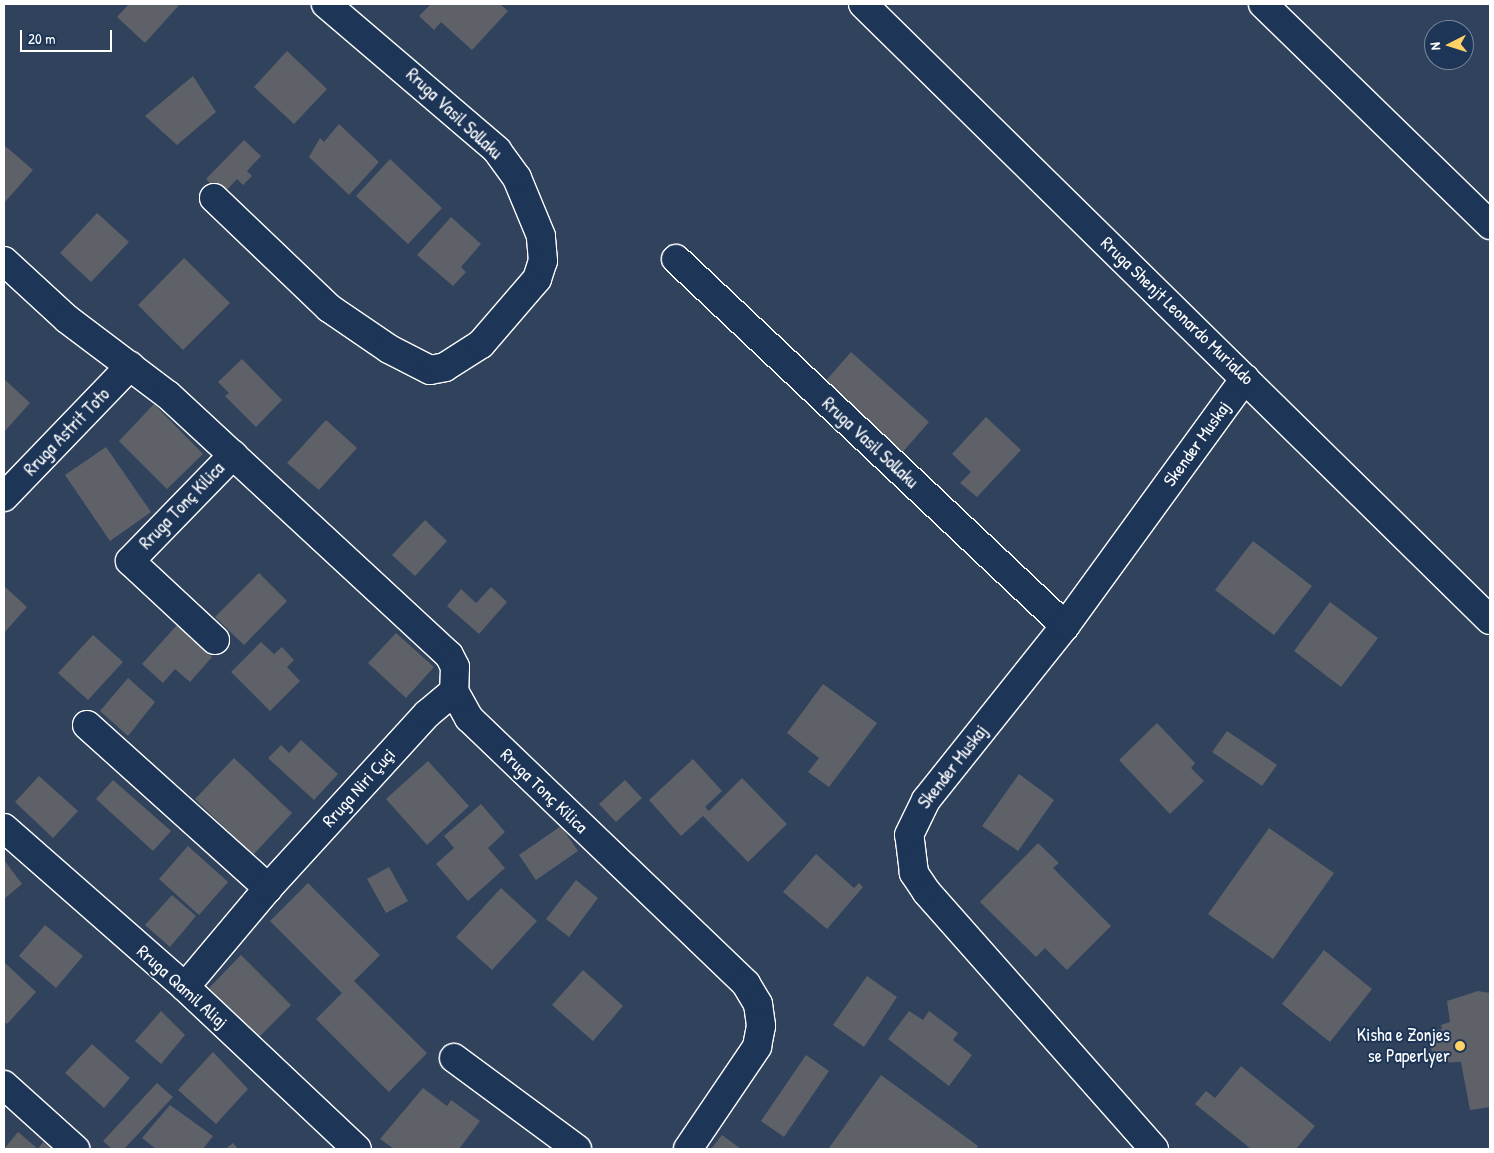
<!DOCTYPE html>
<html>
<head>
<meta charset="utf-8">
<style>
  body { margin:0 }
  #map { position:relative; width:1494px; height:1153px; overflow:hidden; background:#30425c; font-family:"Patrick Hand",sans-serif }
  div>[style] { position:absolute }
  .building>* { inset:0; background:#5e6268 }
  .roads { filter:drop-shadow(1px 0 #fff) drop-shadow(-1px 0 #fff) drop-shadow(0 1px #fff) drop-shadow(0 -1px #fff) }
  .minor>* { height:28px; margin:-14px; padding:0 14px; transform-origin:14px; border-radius:14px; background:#1d3557 }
  .major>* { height:28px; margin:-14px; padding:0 14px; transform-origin:14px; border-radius:14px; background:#1d3557 }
  .dots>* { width:14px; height:14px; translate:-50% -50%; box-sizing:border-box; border:2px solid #1d3557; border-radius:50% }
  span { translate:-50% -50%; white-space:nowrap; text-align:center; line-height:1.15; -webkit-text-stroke:4px #1d3557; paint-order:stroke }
  .street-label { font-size:18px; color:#fff }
  .poi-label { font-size:18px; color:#fff }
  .right { translate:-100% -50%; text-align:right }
  .frame { position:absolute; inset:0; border:5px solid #fff; pointer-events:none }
  .north { position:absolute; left:1424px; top:20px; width:50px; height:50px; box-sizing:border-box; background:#1d3557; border:1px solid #77869a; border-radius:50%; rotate:265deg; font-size:14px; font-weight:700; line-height:20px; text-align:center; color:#fff }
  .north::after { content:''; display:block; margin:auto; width:18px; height:22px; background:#ffd166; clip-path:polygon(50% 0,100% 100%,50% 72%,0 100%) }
  .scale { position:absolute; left:20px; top:30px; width:92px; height:22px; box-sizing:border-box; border:2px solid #fff; border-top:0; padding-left:6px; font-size:15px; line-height:18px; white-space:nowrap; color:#fff; -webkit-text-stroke:4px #1d3557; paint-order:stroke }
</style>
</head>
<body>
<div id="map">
  <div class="building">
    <i style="clip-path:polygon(129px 4px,180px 4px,145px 43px,117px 17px)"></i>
    <i style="clip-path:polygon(431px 4px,500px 4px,508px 11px,472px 50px,441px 22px,434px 30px,419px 16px)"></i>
    <i style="clip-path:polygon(287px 51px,327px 89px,294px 124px,254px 87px)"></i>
    <i style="clip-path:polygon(193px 76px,216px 112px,177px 145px,145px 116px)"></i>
    <i style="clip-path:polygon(339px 124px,379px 162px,349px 195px,309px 157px,320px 138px,324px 142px)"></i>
    <i style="clip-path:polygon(244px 140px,261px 156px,247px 171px,252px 176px,243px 185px,237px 179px,222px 195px,206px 179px)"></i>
    <i style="clip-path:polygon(4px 145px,33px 170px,4px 203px)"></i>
    <i style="clip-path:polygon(390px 159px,442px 208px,408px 244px,356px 196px)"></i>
    <i style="clip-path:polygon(97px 213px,129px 242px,91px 282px,60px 253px)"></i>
    <i style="clip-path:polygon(451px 217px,481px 244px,461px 267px,466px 272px,453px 286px,417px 255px)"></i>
    <i style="clip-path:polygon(184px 258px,230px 303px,183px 350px,138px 305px)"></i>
    <i style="clip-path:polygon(851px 352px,929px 422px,901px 454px,823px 384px)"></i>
    <i style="clip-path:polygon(242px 359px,282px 400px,256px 427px,225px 396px,229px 393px,218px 382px)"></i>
    <i style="clip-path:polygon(4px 379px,30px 403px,4px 432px)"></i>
    <i style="clip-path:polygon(154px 404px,203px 454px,167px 489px,119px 441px)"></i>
    <i style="clip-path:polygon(986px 417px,1021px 450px,977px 497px,960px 483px,971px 472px,952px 454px)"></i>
    <i style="clip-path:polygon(326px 420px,357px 448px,319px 490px,287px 463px)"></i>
    <i style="clip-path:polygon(106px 447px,151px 512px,110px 541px,65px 475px)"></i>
    <i style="clip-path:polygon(425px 520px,447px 541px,415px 576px,392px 555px)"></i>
    <i style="clip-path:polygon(1253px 541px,1312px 586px,1274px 635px,1215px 590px)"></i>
    <i style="clip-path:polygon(259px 573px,287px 601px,244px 645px,215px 617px)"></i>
    <i style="clip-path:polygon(4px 586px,27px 607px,4px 633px)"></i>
    <i style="clip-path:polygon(491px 587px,507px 602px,479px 634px,447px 606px,461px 589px,476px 603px)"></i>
    <i style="clip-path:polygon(1330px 602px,1378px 638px,1341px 687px,1294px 651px)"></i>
    <i style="clip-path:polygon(177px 625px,212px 657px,190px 682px,175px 669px,163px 683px,142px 664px)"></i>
    <i style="clip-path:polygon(396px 633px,434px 667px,406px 698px,368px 663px)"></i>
    <i style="clip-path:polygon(93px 635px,123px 662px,88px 700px,58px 673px)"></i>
    <i style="clip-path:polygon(261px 642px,274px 654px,282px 647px,294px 660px,287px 667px,300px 681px,270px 711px,231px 672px)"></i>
    <i style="clip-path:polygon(128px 678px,155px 702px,128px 736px,100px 711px)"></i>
    <i style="clip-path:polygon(823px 684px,877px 723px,829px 787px,808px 772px,819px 758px,787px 733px)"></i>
    <i style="clip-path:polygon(1157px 723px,1195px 763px,1191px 768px,1204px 781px,1170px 814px,1119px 760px)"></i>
    <i style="clip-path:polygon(1227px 731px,1277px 765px,1262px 786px,1212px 752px)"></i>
    <i style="clip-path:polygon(301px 740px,338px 774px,314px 800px,268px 758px,281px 745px,289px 753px)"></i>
    <i style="clip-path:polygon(234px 758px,292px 813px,253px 855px,195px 799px)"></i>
    <i style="clip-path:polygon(693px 759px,722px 791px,705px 807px,709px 811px,742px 778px,787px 824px,748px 862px,703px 816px,681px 836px,649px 800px)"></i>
    <i style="clip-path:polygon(428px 761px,469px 806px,427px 845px,386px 799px)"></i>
    <i style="clip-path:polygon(1019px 774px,1054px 800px,1018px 851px,982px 826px)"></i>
    <i style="clip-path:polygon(39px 776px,78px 811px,53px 838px,15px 802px)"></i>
    <i style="clip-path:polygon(113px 780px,171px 831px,153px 851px,96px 799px)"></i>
    <i style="clip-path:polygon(625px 780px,642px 798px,616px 822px,599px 804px)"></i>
    <i style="clip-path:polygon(481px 804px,505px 832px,488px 848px,505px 868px,468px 901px,436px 864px,454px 848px,444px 836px)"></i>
    <i style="clip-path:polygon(561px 826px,578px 851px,536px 880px,519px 855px)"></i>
    <i style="clip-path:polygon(1269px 828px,1334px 873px,1273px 959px,1208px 914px)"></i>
    <i style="clip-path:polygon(1038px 843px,1059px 863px,1053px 868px,1111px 926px,1067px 970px,1045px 948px,1036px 957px,980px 902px)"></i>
    <i style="clip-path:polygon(188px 846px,228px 882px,199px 915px,159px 879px)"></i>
    <i style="clip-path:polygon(816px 854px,854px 888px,859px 883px,863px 887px,827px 929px,783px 892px)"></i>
    <i style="clip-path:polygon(4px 860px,22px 884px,4px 899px)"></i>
    <i style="clip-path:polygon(389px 867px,408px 901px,386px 913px,367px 879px)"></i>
    <i style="clip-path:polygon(576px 880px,598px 898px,569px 937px,546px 919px)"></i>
    <i style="clip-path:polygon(308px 883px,380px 955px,354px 981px,427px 1053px,389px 1092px,316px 1019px,342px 993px,270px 921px)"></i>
    <i style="clip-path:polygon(501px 888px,537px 921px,492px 970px,456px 937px)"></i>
    <i style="clip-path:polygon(172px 895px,196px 916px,170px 947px,145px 925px)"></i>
    <i style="clip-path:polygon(45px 925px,83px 956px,56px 988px,19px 956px)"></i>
    <i style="clip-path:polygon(1324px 950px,1372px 989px,1330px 1042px,1282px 1004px)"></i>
    <i style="clip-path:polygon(241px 955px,291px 1005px,258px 1038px,209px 988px)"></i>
    <i style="clip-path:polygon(4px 962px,36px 992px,7px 1024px,4px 1021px)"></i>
    <i style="clip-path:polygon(583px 970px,623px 1006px,593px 1041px,552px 1005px)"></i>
    <i style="clip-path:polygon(867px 976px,897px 997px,864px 1047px,833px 1025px)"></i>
    <i style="clip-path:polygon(1478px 991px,1490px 993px,1490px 1107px,1470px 1110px,1461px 1062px,1434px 1063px,1428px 1031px,1442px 1029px,1441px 1025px,1450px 1022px,1447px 1001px)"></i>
    <i style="clip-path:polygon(161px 1011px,185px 1035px,161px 1064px,135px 1041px)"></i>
    <i style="clip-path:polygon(909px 1011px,923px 1020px,929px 1011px,958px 1033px,953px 1040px,972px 1055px,949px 1086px,888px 1039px)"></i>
    <i style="clip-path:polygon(92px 1044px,130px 1078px,104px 1108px,65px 1073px)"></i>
    <i style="clip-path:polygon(213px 1052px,248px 1089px,216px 1124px,178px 1090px)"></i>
    <i style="clip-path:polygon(806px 1055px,829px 1071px,784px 1137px,761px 1121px)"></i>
    <i style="clip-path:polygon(1241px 1066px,1315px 1126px,1296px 1149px,1251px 1149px,1195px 1104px,1206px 1091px,1215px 1098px)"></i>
    <i style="clip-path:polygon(881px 1075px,978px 1146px,976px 1149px,829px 1148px)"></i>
    <i style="clip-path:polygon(157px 1083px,173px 1097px,124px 1149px,112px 1149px,103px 1141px)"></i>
    <i style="clip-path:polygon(423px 1088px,447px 1106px,451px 1100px,480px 1121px,459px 1149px,394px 1149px,380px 1139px)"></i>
    <i style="clip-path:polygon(170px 1105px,213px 1136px,203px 1149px,156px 1149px,142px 1138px)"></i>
    <i style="clip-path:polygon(18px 1132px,38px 1149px,43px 1142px,52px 1149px,4px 1149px)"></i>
    <i style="clip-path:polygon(722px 1135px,741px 1149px,711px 1149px)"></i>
    <i style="clip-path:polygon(233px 1143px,238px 1149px,225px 1149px)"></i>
  </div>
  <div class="roads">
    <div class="minor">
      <i style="left:1263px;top:4px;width:317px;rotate:44.2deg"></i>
      <i style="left:214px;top:198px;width:159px;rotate:43.7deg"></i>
      <i style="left:329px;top:308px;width:73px;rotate:34.3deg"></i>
      <i style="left:389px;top:349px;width:46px;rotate:27.1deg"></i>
      <i style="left:430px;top:370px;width:15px;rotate:-11deg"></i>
      <i style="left:445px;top:367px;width:43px;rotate:-32.6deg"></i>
      <i style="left:481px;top:344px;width:86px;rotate:-49.3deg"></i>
      <i style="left:537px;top:279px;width:19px;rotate:-72deg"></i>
      <i style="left:543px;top:261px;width:25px;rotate:-95deg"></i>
      <i style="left:541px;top:236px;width:63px;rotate:-112.5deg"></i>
      <i style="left:517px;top:178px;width:34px;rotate:-126deg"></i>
      <i style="left:497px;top:150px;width:225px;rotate:-139.5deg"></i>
      <i style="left:676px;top:259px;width:535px;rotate:43.33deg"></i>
      <i style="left:4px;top:261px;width:86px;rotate:42.6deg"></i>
      <i style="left:67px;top:319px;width:126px;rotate:37deg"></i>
      <i style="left:168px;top:395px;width:383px;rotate:42.8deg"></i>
      <i style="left:449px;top:655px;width:13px;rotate:63deg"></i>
      <i style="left:455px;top:667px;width:24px;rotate:92deg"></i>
      <i style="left:454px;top:691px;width:31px;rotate:61deg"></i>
      <i style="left:469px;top:718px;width:384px;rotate:43.8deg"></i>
      <i style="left:746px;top:984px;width:23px;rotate:59deg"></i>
      <i style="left:758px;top:1004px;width:22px;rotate:82deg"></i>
      <i style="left:761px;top:1026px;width:21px;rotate:101deg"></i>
      <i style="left:757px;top:1047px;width:123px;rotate:124.1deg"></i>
      <i style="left:4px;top:497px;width:182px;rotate:-46.1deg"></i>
      <i style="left:215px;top:640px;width:116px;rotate:-137.1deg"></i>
      <i style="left:130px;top:561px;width:148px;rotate:-45.8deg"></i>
      <i style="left:87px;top:725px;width:244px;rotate:42deg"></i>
      <i style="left:4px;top:828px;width:241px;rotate:41.3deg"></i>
      <i style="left:185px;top:987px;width:236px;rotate:43.3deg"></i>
      <i style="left:185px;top:987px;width:129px;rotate:-50deg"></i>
      <i style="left:268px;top:888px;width:236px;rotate:-47.6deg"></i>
      <i style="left:427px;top:714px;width:35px;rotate:-40deg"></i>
      <i style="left:454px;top:1058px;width:153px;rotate:36.5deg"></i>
      <i style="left:4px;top:1085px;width:96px;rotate:42deg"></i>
      <i style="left:1154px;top:1149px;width:344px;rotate:-131.5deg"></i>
      <i style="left:926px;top:891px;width:22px;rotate:-124deg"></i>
      <i style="left:914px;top:873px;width:38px;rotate:-97deg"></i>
      <i style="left:909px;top:835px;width:39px;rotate:-64deg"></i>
      <i style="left:926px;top:800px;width:223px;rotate:-51.4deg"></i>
      <i style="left:1065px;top:626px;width:306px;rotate:-54deg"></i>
    </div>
    <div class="major">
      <i style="left:863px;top:4px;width:879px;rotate:44.49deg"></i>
    </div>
  </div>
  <div class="dots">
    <i style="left:1460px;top:1046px;background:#ffd166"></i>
  </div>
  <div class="street-label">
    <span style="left:454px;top:114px;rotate:43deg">Rruga Vasil Sollaku</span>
    <span style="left:1177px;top:311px;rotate:44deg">Rruga Shenjt Leonardo Murialdo</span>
    <span style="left:67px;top:432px;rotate:-46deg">Rruga Astrit Toto</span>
    <span style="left:870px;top:443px;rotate:43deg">Rruga Vasil Sollaku</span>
    <span style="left:1197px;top:444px;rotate:-54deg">Skender Muskaj</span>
    <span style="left:182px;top:506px;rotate:-46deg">Rruga Tonç Kilica</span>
    <span style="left:953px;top:767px;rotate:-52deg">Skender Muskaj</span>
    <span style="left:359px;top:788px;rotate:-48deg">Rruga Niri Çuçi</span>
    <span style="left:544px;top:791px;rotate:44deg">Rruga Tonç Kilica</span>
    <span style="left:182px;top:987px;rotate:42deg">Rruga Qamil Aliaj</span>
  </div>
  <div class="poi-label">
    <span class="right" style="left:1450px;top:1046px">Kisha e Zonjes<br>se Paperlyer</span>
  </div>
  <div class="frame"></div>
  <div class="north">N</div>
  <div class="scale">20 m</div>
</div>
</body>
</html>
